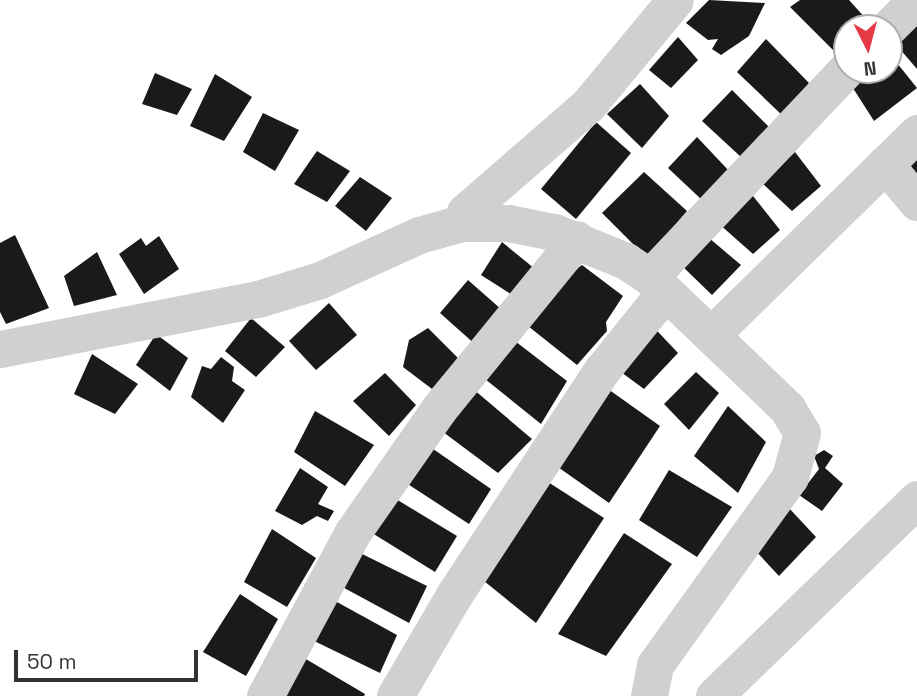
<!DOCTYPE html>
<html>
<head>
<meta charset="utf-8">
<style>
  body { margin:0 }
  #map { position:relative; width:917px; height:696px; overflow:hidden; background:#fff; font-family:"Space Grotesk",sans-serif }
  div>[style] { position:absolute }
  .building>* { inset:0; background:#1a1a1a }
  .minor>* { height:37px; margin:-18.5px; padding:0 18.5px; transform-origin:18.5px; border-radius:18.5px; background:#d0d0d0 }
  span { translate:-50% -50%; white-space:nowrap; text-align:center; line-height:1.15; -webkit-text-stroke:7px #fff; paint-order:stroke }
  .north { position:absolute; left:833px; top:14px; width:70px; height:70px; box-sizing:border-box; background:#fff; border:2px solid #adadad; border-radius:50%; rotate:174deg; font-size:19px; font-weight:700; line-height:28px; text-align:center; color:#333 }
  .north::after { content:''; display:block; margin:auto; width:24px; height:32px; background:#e63946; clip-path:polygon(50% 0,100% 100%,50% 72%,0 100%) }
  .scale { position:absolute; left:14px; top:650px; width:184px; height:32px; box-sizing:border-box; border:4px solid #333; border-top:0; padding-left:9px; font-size:21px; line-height:24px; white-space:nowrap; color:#333; -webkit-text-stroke:5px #fff; paint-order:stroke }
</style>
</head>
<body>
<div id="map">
  <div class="building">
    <i style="clip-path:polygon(709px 0,765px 3px,749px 36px,721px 55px,712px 49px,718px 39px,708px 40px,686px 23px)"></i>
    <i style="clip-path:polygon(800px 0,849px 0,868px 21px,862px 28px,847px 28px,847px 45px,838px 55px,790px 7px)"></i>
    <i style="clip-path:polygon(917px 18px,917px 69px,893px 41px)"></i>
    <i style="clip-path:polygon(678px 37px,698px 60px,671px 88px,649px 70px)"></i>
    <i style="clip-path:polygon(766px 39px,809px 83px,784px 117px,737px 72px)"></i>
    <i style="clip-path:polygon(889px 53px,917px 88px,874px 121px,851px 85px,866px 70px,889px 70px)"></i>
    <i style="clip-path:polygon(155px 73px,192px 89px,177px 115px,142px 104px)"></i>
    <i style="clip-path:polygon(215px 74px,252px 97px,224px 141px,190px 126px)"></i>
    <i style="clip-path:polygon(640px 84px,669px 116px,642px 148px,607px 114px)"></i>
    <i style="clip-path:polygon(732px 90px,769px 127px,741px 157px,702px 121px)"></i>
    <i style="clip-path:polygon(263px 113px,299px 130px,275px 171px,243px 152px)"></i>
    <i style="clip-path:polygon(596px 122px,631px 153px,576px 219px,541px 189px)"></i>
    <i style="clip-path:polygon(697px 137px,731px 173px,702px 200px,668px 168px)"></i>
    <i style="clip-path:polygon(917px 150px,917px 184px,902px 165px)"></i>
    <i style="clip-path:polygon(317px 151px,350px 171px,327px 202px,294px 184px)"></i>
    <i style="clip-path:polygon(795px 152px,821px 186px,792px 211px,762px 183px)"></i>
    <i style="clip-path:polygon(644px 172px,687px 211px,647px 258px,602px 213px)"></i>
    <i style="clip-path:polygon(360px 177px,392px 198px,366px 231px,335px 206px)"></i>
    <i style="clip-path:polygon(749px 191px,780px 230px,753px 254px,718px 223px)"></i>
    <i style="clip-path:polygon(15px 235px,49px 308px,6px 324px,0 312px,0 243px)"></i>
    <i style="clip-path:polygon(159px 236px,179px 269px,144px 294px,119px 254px,141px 238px,146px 246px)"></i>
    <i style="clip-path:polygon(709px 238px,741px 265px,712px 295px,680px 264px)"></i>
    <i style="clip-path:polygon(502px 242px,535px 269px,514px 296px,481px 275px)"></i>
    <i style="clip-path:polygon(97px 252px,117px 295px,74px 306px,64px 276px)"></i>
    <i style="clip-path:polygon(582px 265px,623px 296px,606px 322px,607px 331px,577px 365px,528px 326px,548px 289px)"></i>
    <i style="clip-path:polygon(468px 280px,502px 310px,477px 346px,440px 313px)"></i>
    <i style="clip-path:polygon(329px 303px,357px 335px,316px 370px,289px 341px)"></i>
    <i style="clip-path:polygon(251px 318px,285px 347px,256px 377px,225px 351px)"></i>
    <i style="clip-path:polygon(646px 319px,678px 353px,644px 389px,610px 364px)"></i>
    <i style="clip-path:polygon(428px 328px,458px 358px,432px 389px,403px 367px,409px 340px)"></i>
    <i style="clip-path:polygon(156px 334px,188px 358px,170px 391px,136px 365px)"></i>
    <i style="clip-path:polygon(507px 335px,567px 381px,541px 424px,480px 375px)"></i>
    <i style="clip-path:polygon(92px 354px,138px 384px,115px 414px,74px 394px)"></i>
    <i style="clip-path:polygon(221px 357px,234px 367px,232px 381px,245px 390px,223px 423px,191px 397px,202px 366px,211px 369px)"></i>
    <i style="clip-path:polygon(696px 372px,719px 393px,689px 430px,664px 404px)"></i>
    <i style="clip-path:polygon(385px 373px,416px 405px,389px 436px,353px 401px)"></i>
    <i style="clip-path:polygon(466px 383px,532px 439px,498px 473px,435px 426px)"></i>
    <i style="clip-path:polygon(608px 389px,660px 426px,609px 503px,555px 465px)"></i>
    <i style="clip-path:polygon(728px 406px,766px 442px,738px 493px,694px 456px)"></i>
    <i style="clip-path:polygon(315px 411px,374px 445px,345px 486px,294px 452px)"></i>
    <i style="clip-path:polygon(423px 442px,491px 489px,469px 524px,397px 477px)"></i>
    <i style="clip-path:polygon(824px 450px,833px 456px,825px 468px,843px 484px,822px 511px,799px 495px,819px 469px,814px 456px)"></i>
    <i style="clip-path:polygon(300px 468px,328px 487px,318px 504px,334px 511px,328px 521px,317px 516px,302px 525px,275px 511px)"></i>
    <i style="clip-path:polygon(669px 470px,732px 507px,697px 557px,639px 520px)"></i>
    <i style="clip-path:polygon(548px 482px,604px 518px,536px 623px,484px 581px)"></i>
    <i style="clip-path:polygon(386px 493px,457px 536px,435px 572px,364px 528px)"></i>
    <i style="clip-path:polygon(788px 507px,816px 537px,779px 576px,754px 549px)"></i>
    <i style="clip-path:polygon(272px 529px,316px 558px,287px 607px,244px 582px)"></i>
    <i style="clip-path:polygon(624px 533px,672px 564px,606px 656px,558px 634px)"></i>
    <i style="clip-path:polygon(352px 549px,427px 586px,409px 623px,335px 583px)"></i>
    <i style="clip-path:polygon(240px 594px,278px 619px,246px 676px,203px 652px)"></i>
    <i style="clip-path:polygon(326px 596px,397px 635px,380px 673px,306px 637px)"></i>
    <i style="clip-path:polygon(294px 652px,365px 694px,364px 696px,272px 696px)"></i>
  </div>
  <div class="minor">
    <i style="left:888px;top:28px;width:40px;rotate:-45deg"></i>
    <i style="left:885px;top:164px;width:50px;rotate:49.9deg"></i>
    <i style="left:462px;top:223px;width:11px;rotate:-75deg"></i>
    <i style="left:465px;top:212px;width:163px;rotate:-41deg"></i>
    <i style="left:588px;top:105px;width:136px;rotate:-50.4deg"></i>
    <i style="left:650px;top:277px;width:286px;rotate:-46.6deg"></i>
    <i style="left:711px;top:335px;width:289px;rotate:-44.4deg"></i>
    <i style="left:0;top:349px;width:263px;rotate:-11deg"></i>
    <i style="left:258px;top:299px;width:65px;rotate:-17deg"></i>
    <i style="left:320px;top:280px;width:109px;rotate:-24.4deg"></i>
    <i style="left:419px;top:235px;width:45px;rotate:-15.6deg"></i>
    <i style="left:462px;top:223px;width:46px"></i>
    <i style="left:508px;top:223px;width:47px;rotate:11.1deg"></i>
    <i style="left:554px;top:232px;width:78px;rotate:21.9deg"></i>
    <i style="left:626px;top:261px;width:29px;rotate:34deg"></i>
    <i style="left:650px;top:277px;width:190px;rotate:43.7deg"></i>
    <i style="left:787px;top:408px;width:29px;rotate:59deg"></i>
    <i style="left:802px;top:433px;width:46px;rotate:105.3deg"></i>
    <i style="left:790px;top:477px;width:231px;rotate:125.7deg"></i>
    <i style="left:655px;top:665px;width:32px;rotate:101deg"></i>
    <i style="left:265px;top:696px;width:186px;rotate:-61.8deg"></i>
    <i style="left:353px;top:532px;width:149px;rotate:-55.1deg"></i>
    <i style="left:438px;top:410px;width:220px;rotate:-50.9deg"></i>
    <i style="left:395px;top:696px;width:117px;rotate:-59.7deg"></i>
    <i style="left:454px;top:595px;width:269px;rotate:-56.7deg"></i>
    <i style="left:602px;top:370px;width:100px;rotate:-51.1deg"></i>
    <i style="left:714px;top:696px;width:283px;rotate:-44.1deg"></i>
  </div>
  <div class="north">N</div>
  <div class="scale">50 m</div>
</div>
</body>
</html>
